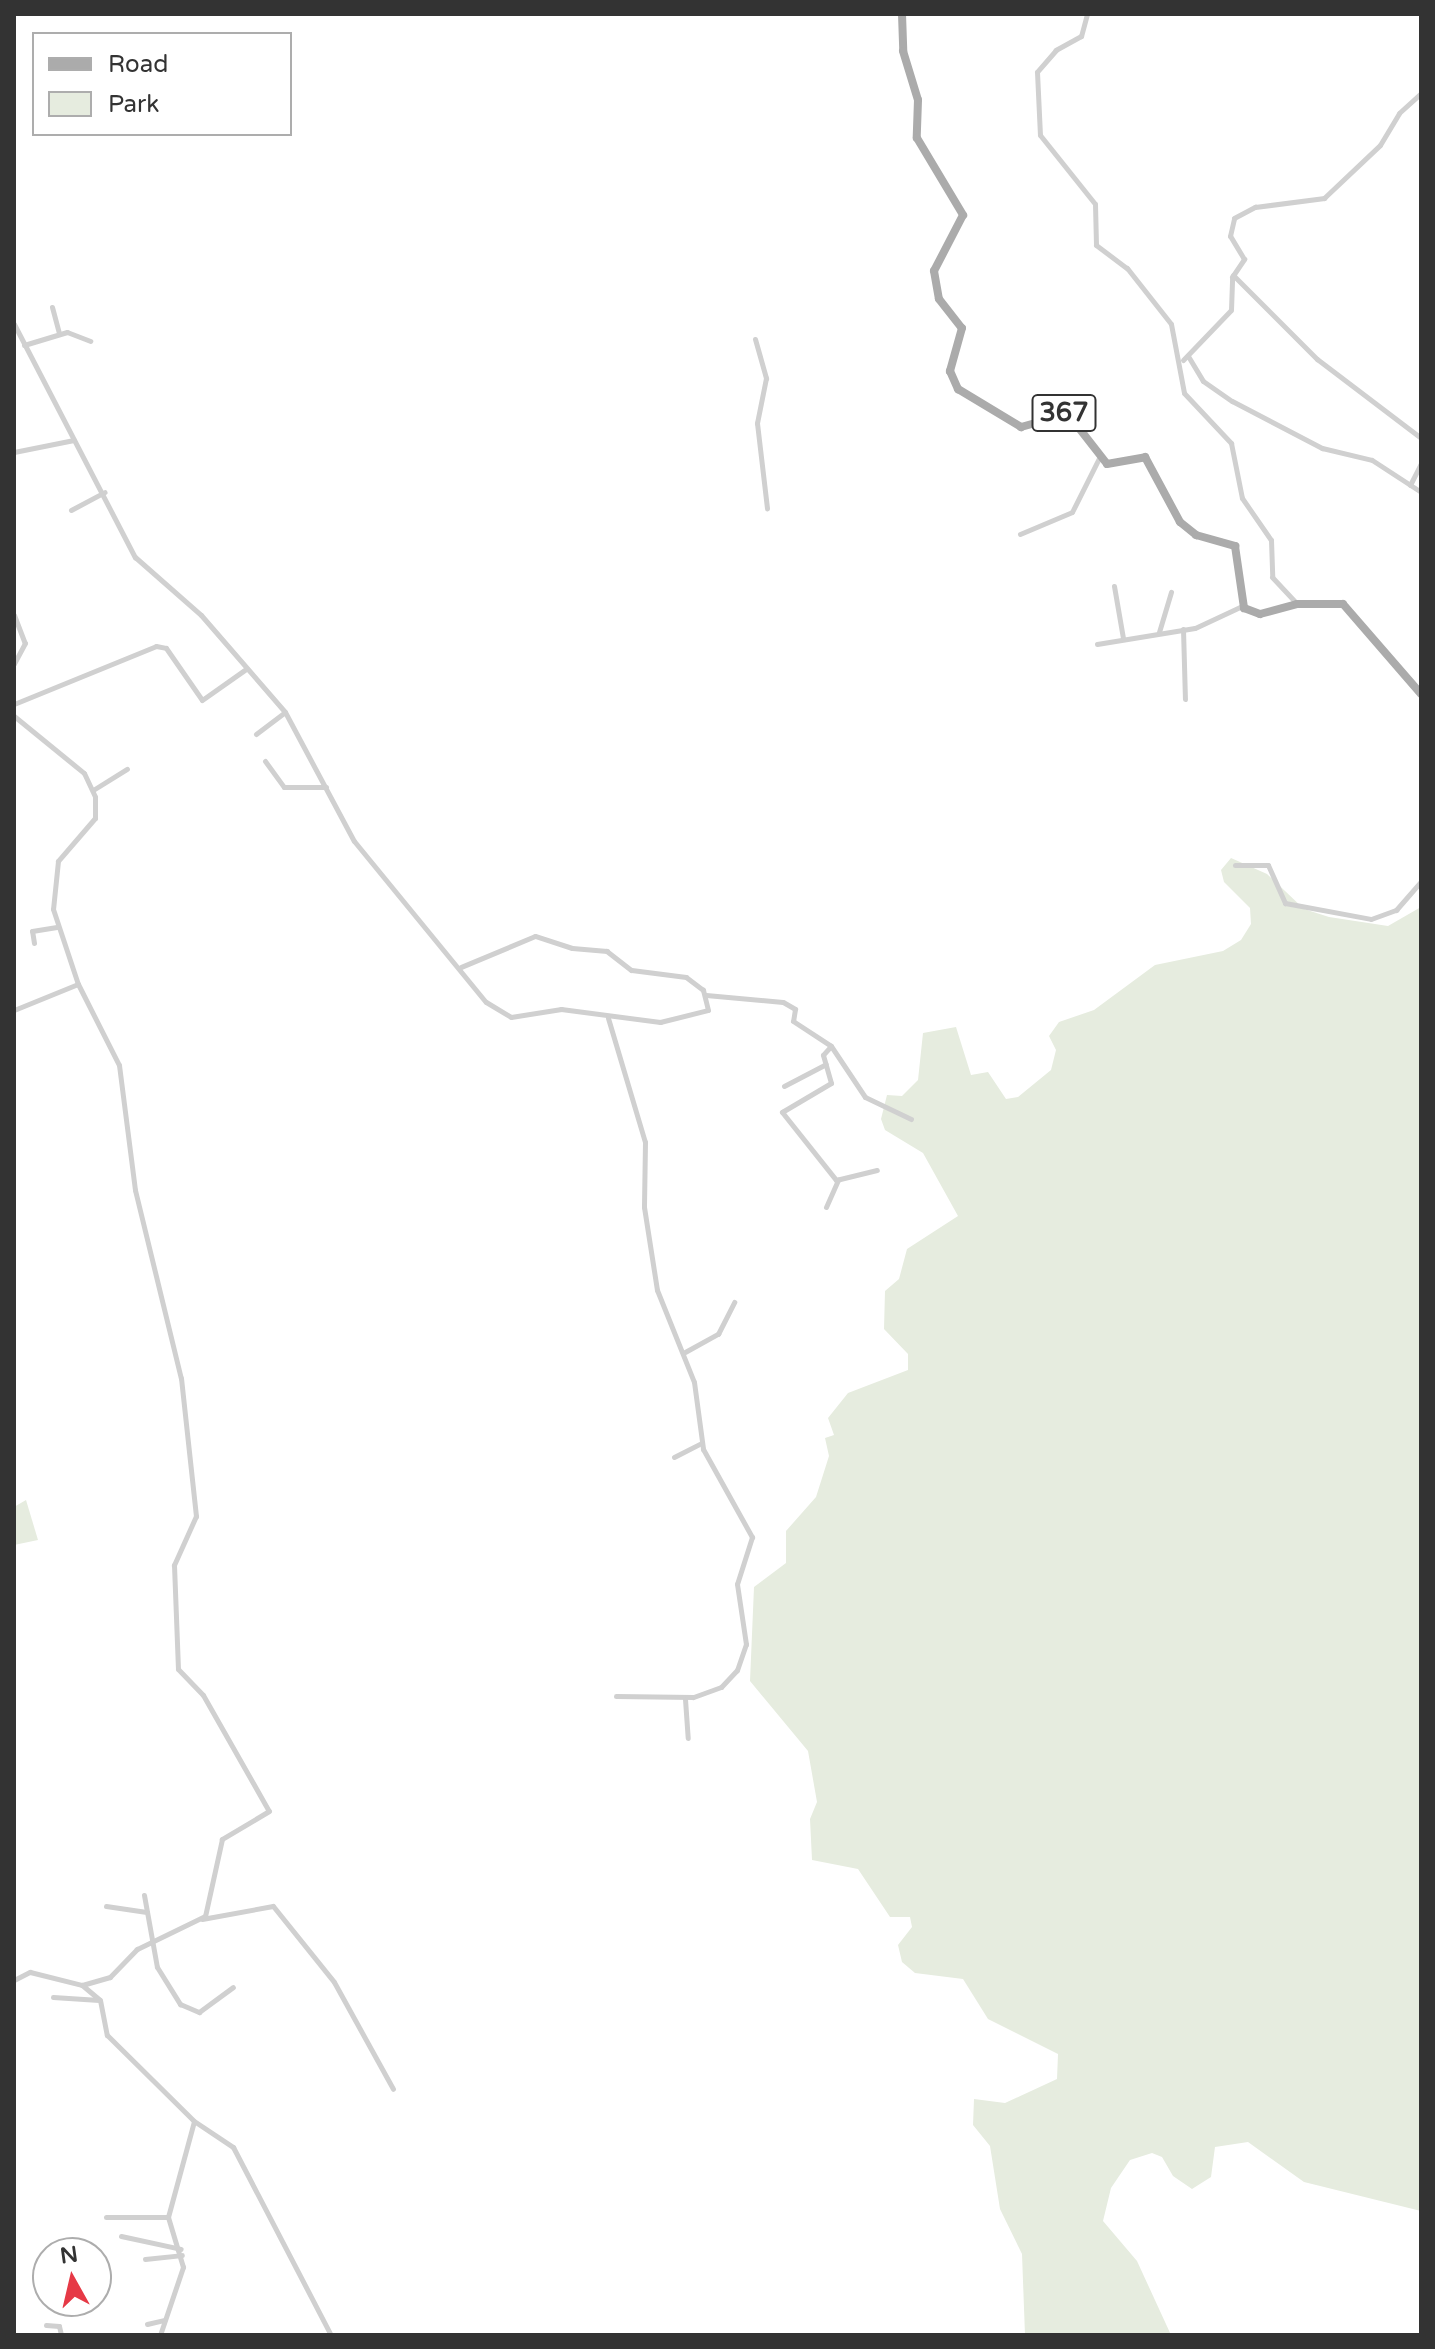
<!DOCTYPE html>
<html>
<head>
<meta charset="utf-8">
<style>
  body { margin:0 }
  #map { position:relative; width:1435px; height:2349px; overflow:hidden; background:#fff; font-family:"Varela Round",sans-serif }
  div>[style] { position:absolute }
  .green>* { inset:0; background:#e6ecdf }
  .street>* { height:5px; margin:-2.5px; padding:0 2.5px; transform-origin:2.5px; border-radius:2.5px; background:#d0d0d0 }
  .primary>* { height:8px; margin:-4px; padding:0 4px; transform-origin:4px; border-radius:4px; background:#ababab }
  span { translate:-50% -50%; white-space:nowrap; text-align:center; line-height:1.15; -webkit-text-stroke:8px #fff; paint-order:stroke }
  .shield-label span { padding:2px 6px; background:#fff; border:2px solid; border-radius:6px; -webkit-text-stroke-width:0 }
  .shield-label { font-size:26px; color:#333; font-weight:700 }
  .frame { position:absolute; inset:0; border:16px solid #333; pointer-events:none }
  .legend { position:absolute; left:32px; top:32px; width:260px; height:104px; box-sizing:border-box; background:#fff; border:2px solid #adadad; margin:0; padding:10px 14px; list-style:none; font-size:24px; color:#333 }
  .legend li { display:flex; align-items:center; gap:16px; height:40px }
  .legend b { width:40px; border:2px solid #adadad }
  .north { position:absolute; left:32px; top:2237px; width:80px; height:80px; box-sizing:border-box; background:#fff; border:2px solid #adadad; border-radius:50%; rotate:352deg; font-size:22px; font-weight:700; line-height:32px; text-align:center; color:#333 }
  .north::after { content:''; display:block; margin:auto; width:28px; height:36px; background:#e63946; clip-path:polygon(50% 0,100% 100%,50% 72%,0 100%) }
</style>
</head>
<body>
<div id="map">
  <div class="green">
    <i style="clip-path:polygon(1231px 858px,1267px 874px,1304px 909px,1329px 917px,1388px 926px,1421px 907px,1421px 2211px,1304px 2182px,1248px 2142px,1215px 2147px,1211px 2177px,1192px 2189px,1173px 2176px,1162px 2157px,1152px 2153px,1130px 2160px,1111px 2188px,1103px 2221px,1137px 2261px,1171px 2335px,1025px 2335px,1022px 2254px,1000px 2209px,990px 2146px,973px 2125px,974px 2099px,1005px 2103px,1057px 2079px,1058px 2054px,988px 2019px,963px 1979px,915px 1973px,902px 1962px,898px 1945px,912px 1927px,910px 1917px,890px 1917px,858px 1869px,812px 1860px,810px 1819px,817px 1802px,808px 1751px,750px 1681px,754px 1587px,786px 1563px,786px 1531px,816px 1497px,829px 1456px,825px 1438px,834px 1435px,828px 1418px,848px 1393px,908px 1370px,908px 1354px,884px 1329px,885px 1291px,899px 1279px,907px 1249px,958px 1216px,923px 1153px,885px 1130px,881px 1119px,887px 1095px,902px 1096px,918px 1080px,923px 1033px,956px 1027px,971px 1075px,988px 1072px,1006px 1099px,1018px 1097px,1051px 1070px,1056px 1050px,1049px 1036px,1059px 1022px,1094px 1010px,1155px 965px,1223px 951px,1241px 940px,1251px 924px,1250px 908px,1224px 882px,1221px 870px)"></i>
    <i style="clip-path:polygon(26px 1500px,38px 1540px,14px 1545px,14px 1507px)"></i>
  </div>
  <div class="street">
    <i style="left:1087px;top:14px;width:23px;rotate:105deg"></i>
    <i style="left:1081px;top:36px;width:29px;rotate:151deg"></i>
    <i style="left:1056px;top:50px;width:29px;rotate:131deg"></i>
    <i style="left:1037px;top:72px;width:63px;rotate:87.3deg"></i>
    <i style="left:1040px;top:135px;width:88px;rotate:51.4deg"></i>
    <i style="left:1095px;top:204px;width:41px;rotate:88.6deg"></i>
    <i style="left:1096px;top:245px;width:39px;rotate:37deg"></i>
    <i style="left:1127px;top:268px;width:71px;rotate:51.8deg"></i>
    <i style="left:1171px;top:324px;width:70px;rotate:79.3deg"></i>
    <i style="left:1184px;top:393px;width:69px;rotate:46.8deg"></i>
    <i style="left:1231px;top:443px;width:56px;rotate:78.7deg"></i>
    <i style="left:1242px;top:498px;width:51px;rotate:55.4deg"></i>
    <i style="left:1271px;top:540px;width:37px;rotate:88deg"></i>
    <i style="left:1272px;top:577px;width:37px;rotate:47deg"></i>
    <i style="left:1233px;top:275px;width:119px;rotate:45deg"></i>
    <i style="left:1317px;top:359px;width:131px;rotate:37.2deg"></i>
    <i style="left:52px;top:307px;width:27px;rotate:75deg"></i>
    <i style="left:14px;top:324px;width:263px;rotate:62.6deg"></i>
    <i style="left:135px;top:557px;width:88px;rotate:41.3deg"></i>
    <i style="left:201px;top:615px;width:128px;rotate:49.1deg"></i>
    <i style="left:285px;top:712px;width:146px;rotate:61.9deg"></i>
    <i style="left:354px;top:841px;width:208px;rotate:50.7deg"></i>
    <i style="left:486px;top:1002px;width:29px;rotate:31deg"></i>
    <i style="left:511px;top:1017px;width:51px;rotate:-9.1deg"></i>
    <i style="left:561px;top:1009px;width:100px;rotate:7.5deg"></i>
    <i style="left:660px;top:1022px;width:49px;rotate:-14deg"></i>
    <i style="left:708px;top:1010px;width:21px;rotate:-104deg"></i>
    <i style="left:703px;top:990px;width:21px;rotate:-143deg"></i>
    <i style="left:686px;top:977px;width:55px;rotate:-172.7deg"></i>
    <i style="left:631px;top:970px;width:31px;rotate:-142deg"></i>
    <i style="left:607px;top:951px;width:35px;rotate:-175deg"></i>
    <i style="left:572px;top:948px;width:39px;rotate:-162deg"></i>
    <i style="left:535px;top:936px;width:80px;rotate:157.3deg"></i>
    <i style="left:755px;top:339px;width:41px;rotate:74.2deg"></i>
    <i style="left:766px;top:378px;width:46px;rotate:101.3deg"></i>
    <i style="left:757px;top:423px;width:86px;rotate:83.3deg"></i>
    <i style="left:24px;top:345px;width:45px;rotate:-16.8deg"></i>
    <i style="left:67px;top:332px;width:25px;rotate:21deg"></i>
    <i style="left:1188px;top:356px;width:29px;rotate:59deg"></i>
    <i style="left:1203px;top:381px;width:35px;rotate:35deg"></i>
    <i style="left:1232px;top:401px;width:102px;rotate:27.6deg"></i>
    <i style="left:1322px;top:448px;width:51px;rotate:13.5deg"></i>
    <i style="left:1372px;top:460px;width:59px;rotate:33.1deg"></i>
    <i style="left:1183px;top:360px;width:69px;rotate:-46.2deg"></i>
    <i style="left:1231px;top:310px;width:33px;rotate:-88deg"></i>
    <i style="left:1232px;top:277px;width:22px;rotate:-56deg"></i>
    <i style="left:1244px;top:259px;width:27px;rotate:-121deg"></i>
    <i style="left:1230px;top:236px;width:18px;rotate:-77deg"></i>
    <i style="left:1234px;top:218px;width:24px;rotate:-28deg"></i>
    <i style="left:1255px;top:207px;width:70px;rotate:-7.4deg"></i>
    <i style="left:1324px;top:198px;width:77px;rotate:-43.4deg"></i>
    <i style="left:1380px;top:145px;width:37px;rotate:-59deg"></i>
    <i style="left:1399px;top:113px;width:30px;rotate:-42deg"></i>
    <i style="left:14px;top:452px;width:61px;rotate:-11.3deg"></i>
    <i style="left:1410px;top:485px;width:25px;rotate:-63deg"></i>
    <i style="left:71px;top:510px;width:38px;rotate:-28deg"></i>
    <i style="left:1020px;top:534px;width:56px;rotate:-22.9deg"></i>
    <i style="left:1072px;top:512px;width:60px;rotate:-63.4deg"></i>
    <i style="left:1114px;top:586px;width:53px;rotate:80.2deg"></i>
    <i style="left:14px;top:615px;width:30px;rotate:69deg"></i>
    <i style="left:25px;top:643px;width:24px;rotate:118deg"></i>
    <i style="left:1183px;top:629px;width:70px;rotate:88.4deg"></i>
    <i style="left:1159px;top:632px;width:42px;rotate:-73.3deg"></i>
    <i style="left:1097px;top:644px;width:99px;rotate:-9.3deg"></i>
    <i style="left:1195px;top:628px;width:52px;rotate:-25.1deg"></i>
    <i style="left:14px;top:704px;width:153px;rotate:-22.2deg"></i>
    <i style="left:156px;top:646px;width:10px;rotate:11deg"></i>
    <i style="left:166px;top:648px;width:63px;rotate:55.3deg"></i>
    <i style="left:202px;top:700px;width:54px;rotate:-35.2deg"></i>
    <i style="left:14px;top:716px;width:90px;rotate:39.2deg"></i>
    <i style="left:84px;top:773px;width:26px;rotate:65deg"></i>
    <i style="left:95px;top:797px;width:21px;rotate:90deg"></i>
    <i style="left:95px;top:818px;width:57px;rotate:130.7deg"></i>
    <i style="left:58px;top:861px;width:48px;rotate:95.9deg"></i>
    <i style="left:53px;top:909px;width:79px;rotate:71.6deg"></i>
    <i style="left:78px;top:984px;width:91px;rotate:63.2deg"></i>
    <i style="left:119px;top:1065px;width:126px;rotate:82.7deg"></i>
    <i style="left:135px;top:1190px;width:194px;rotate:76.3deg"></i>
    <i style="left:181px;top:1378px;width:139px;rotate:83.8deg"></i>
    <i style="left:196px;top:1516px;width:54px;rotate:114.2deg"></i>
    <i style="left:174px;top:1565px;width:104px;rotate:87.8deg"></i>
    <i style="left:178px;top:1669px;width:36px;rotate:46deg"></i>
    <i style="left:203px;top:1695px;width:133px;rotate:60.4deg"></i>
    <i style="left:269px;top:1811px;width:55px;rotate:149.2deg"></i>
    <i style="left:222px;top:1839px;width:79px;rotate:102.4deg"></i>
    <i style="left:205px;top:1916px;width:76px;rotate:154.1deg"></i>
    <i style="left:137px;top:1949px;width:39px;rotate:134deg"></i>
    <i style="left:110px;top:1977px;width:29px;rotate:164deg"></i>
    <i style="left:256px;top:734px;width:36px;rotate:-37deg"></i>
    <i style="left:265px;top:761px;width:32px;rotate:54deg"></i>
    <i style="left:284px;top:787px;width:42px"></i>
    <i style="left:93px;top:790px;width:40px;rotate:-32deg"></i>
    <i style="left:1235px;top:865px;width:33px"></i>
    <i style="left:1268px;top:865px;width:42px;rotate:65.9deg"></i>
    <i style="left:1285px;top:903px;width:87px;rotate:10.5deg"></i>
    <i style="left:1371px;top:919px;width:27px;rotate:-20deg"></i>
    <i style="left:1396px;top:910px;width:38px;rotate:-49deg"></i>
    <i style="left:34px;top:943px;width:12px;rotate:-99deg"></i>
    <i style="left:32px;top:931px;width:25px;rotate:-9deg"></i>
    <i style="left:706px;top:995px;width:77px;rotate:5.2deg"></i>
    <i style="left:783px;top:1002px;width:14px;rotate:30deg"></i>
    <i style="left:795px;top:1009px;width:12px;rotate:99deg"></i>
    <i style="left:793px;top:1021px;width:45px;rotate:33.3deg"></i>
    <i style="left:831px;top:1046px;width:61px;rotate:56.3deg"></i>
    <i style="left:865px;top:1097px;width:51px;rotate:25.6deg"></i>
    <i style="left:14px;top:1010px;width:69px;rotate:-22.1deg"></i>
    <i style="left:608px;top:1018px;width:129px;rotate:73.4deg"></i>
    <i style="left:645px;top:1142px;width:65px;rotate:90.9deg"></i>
    <i style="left:644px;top:1207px;width:84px;rotate:81.1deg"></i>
    <i style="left:657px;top:1290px;width:99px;rotate:68.1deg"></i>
    <i style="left:694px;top:1382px;width:68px;rotate:82.3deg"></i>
    <i style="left:703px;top:1449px;width:101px;rotate:60.9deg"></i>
    <i style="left:752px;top:1537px;width:49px;rotate:107.7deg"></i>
    <i style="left:737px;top:1584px;width:61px;rotate:81.5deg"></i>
    <i style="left:746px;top:1644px;width:28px;rotate:109deg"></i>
    <i style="left:737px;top:1670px;width:23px;rotate:133deg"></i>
    <i style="left:721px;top:1687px;width:30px;rotate:160deg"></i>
    <i style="left:693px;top:1697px;width:77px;rotate:-179.3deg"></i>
    <i style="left:831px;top:1046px;width:12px;rotate:132deg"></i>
    <i style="left:823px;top:1055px;width:29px;rotate:74deg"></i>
    <i style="left:831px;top:1083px;width:57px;rotate:149.4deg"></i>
    <i style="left:782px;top:1112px;width:87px;rotate:51.5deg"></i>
    <i style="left:836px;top:1180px;width:42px;rotate:-13.7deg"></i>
    <i style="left:784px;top:1086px;width:47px;rotate:-27.6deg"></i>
    <i style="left:826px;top:1207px;width:30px;rotate:-66deg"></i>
    <i style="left:685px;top:1352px;width:38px;rotate:-29deg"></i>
    <i style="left:718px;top:1334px;width:36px;rotate:-63deg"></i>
    <i style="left:674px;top:1457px;width:30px;rotate:-27deg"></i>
    <i style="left:685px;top:1699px;width:39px;rotate:86deg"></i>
    <i style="left:144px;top:1895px;width:73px;rotate:79.8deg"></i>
    <i style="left:157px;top:1967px;width:44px;rotate:58.1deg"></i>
    <i style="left:180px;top:2004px;width:21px;rotate:23deg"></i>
    <i style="left:199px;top:2012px;width:42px;rotate:-36.3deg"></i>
    <i style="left:106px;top:1906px;width:41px;rotate:8.3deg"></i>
    <i style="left:202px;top:1919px;width:72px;rotate:-10.4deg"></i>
    <i style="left:273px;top:1906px;width:97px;rotate:51.2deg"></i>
    <i style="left:334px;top:1982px;width:122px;rotate:61.1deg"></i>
    <i style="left:14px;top:1980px;width:18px;rotate:-27deg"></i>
    <i style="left:30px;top:1972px;width:54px;rotate:14deg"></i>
    <i style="left:82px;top:1985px;width:23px;rotate:40deg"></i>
    <i style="left:100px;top:2000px;width:36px;rotate:79deg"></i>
    <i style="left:107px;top:2035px;width:122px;rotate:44.7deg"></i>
    <i style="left:194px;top:2121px;width:47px;rotate:33.7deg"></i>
    <i style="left:233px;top:2147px;width:212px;rotate:62.5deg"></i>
    <i style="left:53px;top:1997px;width:46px;rotate:3.7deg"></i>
    <i style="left:106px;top:2217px;width:62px"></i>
    <i style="left:121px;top:2236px;width:61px;rotate:12.2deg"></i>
    <i style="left:145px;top:2259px;width:37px;rotate:-6deg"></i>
    <i style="left:147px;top:2324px;width:17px;rotate:-13deg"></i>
    <i style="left:46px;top:2325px;width:13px;rotate:4deg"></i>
    <i style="left:59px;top:2326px;width:9px;rotate:77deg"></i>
    <i style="left:160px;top:2335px;width:72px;rotate:-71.3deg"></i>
    <i style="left:183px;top:2267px;width:52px;rotate:-106.7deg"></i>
    <i style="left:168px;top:2217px;width:99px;rotate:-74.8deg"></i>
  </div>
  <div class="primary">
    <i style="left:902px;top:14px;width:37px;rotate:88deg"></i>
    <i style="left:903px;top:51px;width:51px;rotate:73deg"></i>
    <i style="left:918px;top:100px;width:38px;rotate:92deg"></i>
    <i style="left:917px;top:138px;width:90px;rotate:59.1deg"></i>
    <i style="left:963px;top:215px;width:63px;rotate:117.4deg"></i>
    <i style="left:934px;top:271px;width:28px;rotate:80deg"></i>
    <i style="left:939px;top:299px;width:37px;rotate:52deg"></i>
    <i style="left:962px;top:328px;width:45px;rotate:105.6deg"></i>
    <i style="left:950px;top:371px;width:20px;rotate:66deg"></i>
    <i style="left:958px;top:389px;width:74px;rotate:31.1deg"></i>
    <i style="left:1021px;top:427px;width:49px;rotate:-15.5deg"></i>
    <i style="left:1068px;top:414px;width:63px;rotate:52deg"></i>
    <i style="left:1107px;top:464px;width:39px;rotate:-10deg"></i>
    <i style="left:1145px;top:457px;width:74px;rotate:61.7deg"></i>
    <i style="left:1180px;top:522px;width:21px;rotate:39deg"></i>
    <i style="left:1196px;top:535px;width:41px;rotate:15.8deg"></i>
    <i style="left:1235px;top:546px;width:63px;rotate:81.7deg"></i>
    <i style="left:1244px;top:608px;width:17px;rotate:21deg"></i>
    <i style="left:1260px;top:614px;width:38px;rotate:-15deg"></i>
    <i style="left:1297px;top:604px;width:46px"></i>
    <i style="left:1343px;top:604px;width:119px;rotate:49.1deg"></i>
  </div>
  <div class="shield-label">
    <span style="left:1064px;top:413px">367</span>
  </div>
  <div class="frame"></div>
  <ul class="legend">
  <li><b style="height:10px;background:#ababab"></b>Road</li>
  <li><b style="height:22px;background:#e6ecdf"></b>Park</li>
  </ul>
  <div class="north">N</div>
</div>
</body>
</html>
